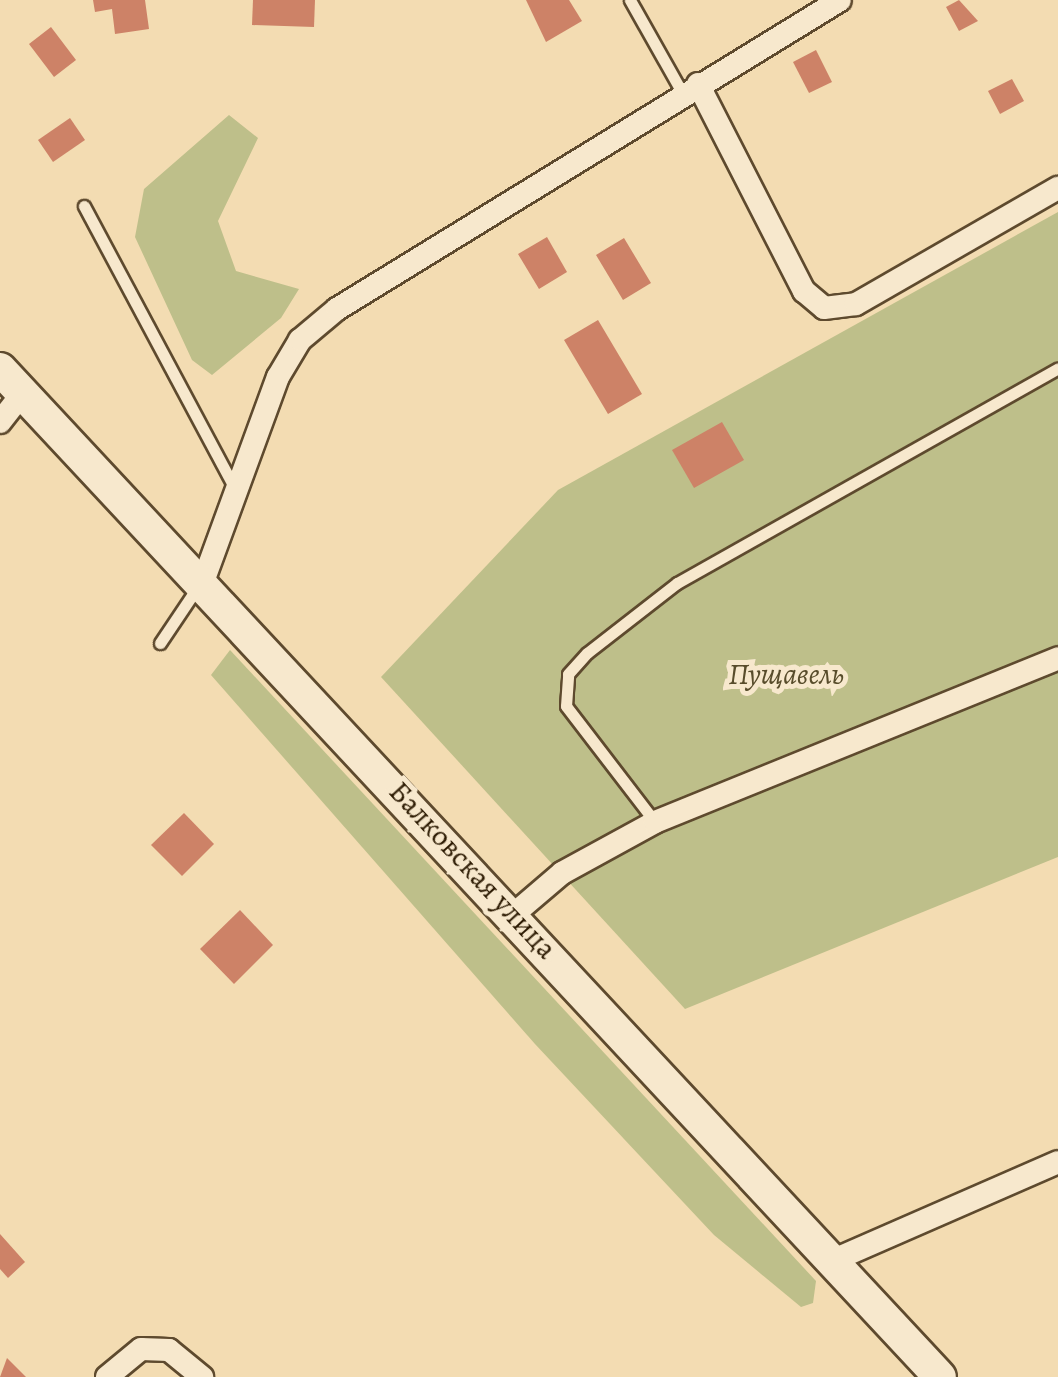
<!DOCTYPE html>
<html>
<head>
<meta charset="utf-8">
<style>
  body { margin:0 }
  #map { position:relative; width:1058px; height:1377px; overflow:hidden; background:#f3dcb2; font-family:Alegreya,serif }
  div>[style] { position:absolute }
  .green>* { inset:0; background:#bebf8a }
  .building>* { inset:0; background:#cd8267 }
  .roads { filter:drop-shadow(2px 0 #5e4a2e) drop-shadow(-2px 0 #5e4a2e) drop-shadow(0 2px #5e4a2e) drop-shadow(0 -2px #5e4a2e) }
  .service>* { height:11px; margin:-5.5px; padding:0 5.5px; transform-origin:5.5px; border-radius:5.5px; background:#f7e8cd }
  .minor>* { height:22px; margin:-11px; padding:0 11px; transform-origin:11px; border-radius:11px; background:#f7e8cd }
  .secondary>* { height:32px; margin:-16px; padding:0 16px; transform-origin:16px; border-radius:16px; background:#f7e8cd }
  span { translate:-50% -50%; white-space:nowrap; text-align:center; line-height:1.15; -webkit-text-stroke:10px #f7e8cd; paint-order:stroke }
  .park-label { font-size:30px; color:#584c2b; font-style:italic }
  .street-label { font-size:30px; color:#2c1a02 }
</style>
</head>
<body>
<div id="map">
  <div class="green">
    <i style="clip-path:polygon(229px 115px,258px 138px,218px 221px,236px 271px,299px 289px,281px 318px,212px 375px,192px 360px,135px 237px,144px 189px)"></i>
    <i style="clip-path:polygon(1058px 212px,1058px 857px,685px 1009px,381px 677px,558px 490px)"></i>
    <i style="clip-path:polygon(230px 650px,816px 1281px,813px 1303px,801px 1307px,714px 1235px,535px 1044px,211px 675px)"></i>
  </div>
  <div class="building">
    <i style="clip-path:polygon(93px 0,145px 0,149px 29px,115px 34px,112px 9px,95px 12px)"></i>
    <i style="clip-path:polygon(253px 0,315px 0,314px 27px,252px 25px)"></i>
    <i style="clip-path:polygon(526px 0,569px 0,582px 21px,546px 42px)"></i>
    <i style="clip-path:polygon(959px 0,978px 21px,959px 31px,946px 7px)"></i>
    <i style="clip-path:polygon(51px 27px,76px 60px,54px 77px,29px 44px)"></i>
    <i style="clip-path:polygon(816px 50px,832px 82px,809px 93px,793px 62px)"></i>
    <i style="clip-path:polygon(1012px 79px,1024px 101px,1000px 114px,988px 91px)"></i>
    <i style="clip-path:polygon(70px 118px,85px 140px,53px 162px,38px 140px)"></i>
    <i style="clip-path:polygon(547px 237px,567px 272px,539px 289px,518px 254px)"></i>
    <i style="clip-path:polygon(624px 238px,651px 283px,623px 300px,596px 255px)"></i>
    <i style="clip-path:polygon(598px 320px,642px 394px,608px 414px,564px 340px)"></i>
    <i style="clip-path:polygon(722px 422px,744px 460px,694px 488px,672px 450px)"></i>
    <i style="clip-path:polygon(184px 813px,214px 844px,182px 876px,151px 845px)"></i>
    <i style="clip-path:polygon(240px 910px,273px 945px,234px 984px,200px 949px)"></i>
    <i style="clip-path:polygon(0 1234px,25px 1262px,8px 1278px,0 1269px)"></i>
    <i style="clip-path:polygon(7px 1358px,26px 1377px,0 1377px)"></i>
  </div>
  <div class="roads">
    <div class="service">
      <i style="left:630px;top:0;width:108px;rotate:60.6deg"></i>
      <i style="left:84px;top:206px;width:321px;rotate:61.9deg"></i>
      <i style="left:160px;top:643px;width:66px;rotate:-56.1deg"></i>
      <i style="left:655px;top:822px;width:146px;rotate:-127.5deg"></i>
      <i style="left:566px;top:706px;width:32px;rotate:-86deg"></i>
      <i style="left:568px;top:674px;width:28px;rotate:-48deg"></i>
      <i style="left:587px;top:653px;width:114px;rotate:-37.9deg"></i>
      <i style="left:677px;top:583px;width:437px;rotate:-29.4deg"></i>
    </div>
    <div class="minor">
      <i style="left:698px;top:84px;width:233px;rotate:62.9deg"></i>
      <i style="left:804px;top:291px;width:26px;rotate:40deg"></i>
      <i style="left:824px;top:308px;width:32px;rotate:-7deg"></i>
      <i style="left:856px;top:304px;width:233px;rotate:-29.9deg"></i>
      <i style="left:0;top:422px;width:37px;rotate:-52deg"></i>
      <i style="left:204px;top:579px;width:215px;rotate:-69.9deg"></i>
      <i style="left:278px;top:377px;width:43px;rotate:-59.3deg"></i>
      <i style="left:300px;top:340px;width:48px;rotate:-40deg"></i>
      <i style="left:337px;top:309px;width:590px;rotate:-31.56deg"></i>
      <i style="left:514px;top:914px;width:63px;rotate:-40.5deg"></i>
      <i style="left:562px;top:873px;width:106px;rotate:-28.7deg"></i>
      <i style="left:655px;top:822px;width:435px;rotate:-22.1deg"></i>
      <i style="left:834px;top:1260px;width:244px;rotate:-23.6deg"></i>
      <i style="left:107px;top:1377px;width:44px;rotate:-39.5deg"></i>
      <i style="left:141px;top:1349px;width:28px;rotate:2deg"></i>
      <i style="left:169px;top:1350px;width:43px;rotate:39.3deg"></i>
    </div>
    <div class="secondary">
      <i style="left:0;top:369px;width:1378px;rotate:47deg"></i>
    </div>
  </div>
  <div class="park-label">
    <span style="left:786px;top:674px">Пущавель</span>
  </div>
  <div class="street-label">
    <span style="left:473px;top:870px;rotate:47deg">Балковская улица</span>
  </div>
</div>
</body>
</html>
